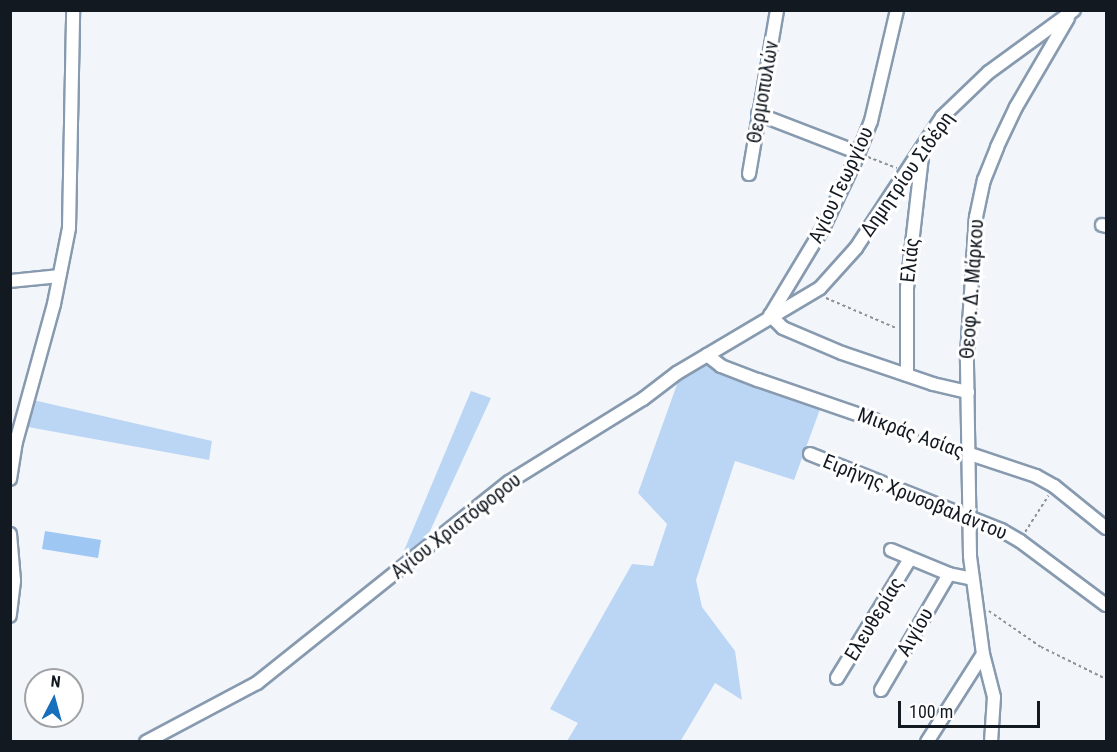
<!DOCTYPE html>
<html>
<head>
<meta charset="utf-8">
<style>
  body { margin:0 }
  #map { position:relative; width:1117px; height:752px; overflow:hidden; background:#f2f6fb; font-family:"Roboto Condensed",sans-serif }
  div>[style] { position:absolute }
  .green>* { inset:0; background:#bbd6f4 }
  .building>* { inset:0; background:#9fc7f3 }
  .path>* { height:1.5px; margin-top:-0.75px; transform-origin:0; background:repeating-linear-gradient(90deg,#8d9299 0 3px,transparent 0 6px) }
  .roads { filter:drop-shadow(2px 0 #879aaf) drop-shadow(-2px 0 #879aaf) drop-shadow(0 2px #879aaf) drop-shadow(0 -2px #879aaf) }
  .minor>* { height:12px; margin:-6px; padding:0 6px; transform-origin:6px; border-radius:6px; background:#fff }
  span { translate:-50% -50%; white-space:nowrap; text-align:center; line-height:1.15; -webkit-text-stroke:6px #fff; paint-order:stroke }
  .street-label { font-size:20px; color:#121921 }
  .frame { position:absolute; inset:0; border:12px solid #121921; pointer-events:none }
  .north { position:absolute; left:24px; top:668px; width:60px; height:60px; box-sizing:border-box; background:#fff; border:2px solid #a0a3a6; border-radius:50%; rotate:6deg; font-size:16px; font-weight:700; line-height:24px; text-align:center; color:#121921 }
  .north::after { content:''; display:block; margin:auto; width:21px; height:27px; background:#186fbc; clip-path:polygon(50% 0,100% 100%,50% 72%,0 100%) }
  .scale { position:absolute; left:898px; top:701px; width:142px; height:27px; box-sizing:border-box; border:3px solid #121921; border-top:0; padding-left:8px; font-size:18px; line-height:21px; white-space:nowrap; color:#121921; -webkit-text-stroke:4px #fff; paint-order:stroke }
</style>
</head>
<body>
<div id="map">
  <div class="green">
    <i style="clip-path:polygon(705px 363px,730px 375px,822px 404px,794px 480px,735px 461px,696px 580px,702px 607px,735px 651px,742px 700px,715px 683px,680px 742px,567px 741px,578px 723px,550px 709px,632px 564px,653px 566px,667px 524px,638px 493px,680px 376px)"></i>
    <i style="clip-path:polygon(471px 391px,491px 398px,425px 542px,398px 565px)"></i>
    <i style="clip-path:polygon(33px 400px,212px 441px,209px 460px,28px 427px)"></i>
  </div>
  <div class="building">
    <i style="clip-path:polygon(45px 531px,101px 540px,98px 558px,42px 549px)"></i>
  </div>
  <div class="path">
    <i style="left:868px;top:157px;width:31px;rotate:21deg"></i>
    <i style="left:826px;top:298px;width:76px;rotate:23.2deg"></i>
    <i style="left:884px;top:423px;width:79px;rotate:20deg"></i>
    <i style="left:1025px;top:532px;width:43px;rotate:-57.4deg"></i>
    <i style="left:989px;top:611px;width:63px;rotate:34.7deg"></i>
    <i style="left:1041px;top:647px;width:72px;rotate:26.2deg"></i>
  </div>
  <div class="roads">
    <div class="minor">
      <i style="left:758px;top:114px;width:108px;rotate:21.1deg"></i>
      <i style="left:749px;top:174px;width:166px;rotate:-80.3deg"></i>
      <i style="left:1102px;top:225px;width:4px;rotate:14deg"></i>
      <i style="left:10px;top:281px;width:49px;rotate:-5.8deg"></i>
      <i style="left:771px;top:314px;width:103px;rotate:-58.9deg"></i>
      <i style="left:824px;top:226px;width:74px;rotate:-64.5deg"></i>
      <i style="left:856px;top:159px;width:41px;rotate:-68.5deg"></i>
      <i style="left:871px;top:121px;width:114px;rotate:-76.8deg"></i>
      <i style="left:770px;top:315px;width:18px;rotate:45deg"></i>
      <i style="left:783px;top:328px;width:64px;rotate:23deg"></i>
      <i style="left:842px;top:353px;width:96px;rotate:18.8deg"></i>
      <i style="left:933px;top:384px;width:36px;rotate:13deg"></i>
      <i style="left:707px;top:355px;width:18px;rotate:38deg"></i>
      <i style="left:721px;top:366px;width:40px;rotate:21deg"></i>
      <i style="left:758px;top:380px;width:123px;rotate:19deg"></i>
      <i style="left:907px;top:375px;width:87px;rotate:-90deg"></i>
      <i style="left:907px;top:288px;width:142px;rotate:-83.5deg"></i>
      <i style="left:810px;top:454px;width:206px;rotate:21.7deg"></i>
      <i style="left:1001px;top:530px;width:22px;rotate:30deg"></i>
      <i style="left:1020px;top:541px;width:107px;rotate:36.7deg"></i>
      <i style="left:970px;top:454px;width:70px;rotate:18.4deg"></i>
      <i style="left:1036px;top:476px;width:21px;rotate:29deg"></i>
      <i style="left:1054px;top:486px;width:67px;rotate:38.9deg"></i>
      <i style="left:10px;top:479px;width:37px;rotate:-81deg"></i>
      <i style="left:16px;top:442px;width:143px;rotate:-74.6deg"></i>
      <i style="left:54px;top:304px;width:77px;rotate:-78.8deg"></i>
      <i style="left:69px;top:228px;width:218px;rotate:-88.9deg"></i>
      <i style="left:10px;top:534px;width:47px;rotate:85.1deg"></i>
      <i style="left:14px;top:581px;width:35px;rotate:97deg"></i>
      <i style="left:891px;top:550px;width:63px;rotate:22.5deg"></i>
      <i style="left:949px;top:574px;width:24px;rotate:12deg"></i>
      <i style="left:837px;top:678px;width:140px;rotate:-58.5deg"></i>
      <i style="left:881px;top:690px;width:134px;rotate:-59.6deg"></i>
      <i style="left:146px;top:742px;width:126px;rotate:-28deg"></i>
      <i style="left:257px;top:683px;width:322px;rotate:-38.6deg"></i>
      <i style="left:509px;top:482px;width:158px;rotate:-31.8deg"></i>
      <i style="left:643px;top:399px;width:43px;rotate:-37.4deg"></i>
      <i style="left:677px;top:373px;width:166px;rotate:-30.7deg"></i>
      <i style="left:820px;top:288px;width:54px;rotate:-48deg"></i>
      <i style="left:856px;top:248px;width:157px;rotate:-56.7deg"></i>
      <i style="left:942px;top:117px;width:65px;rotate:-43.8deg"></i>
      <i style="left:989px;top:72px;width:105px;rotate:-36.1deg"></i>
      <i style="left:927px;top:742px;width:104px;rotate:-57.5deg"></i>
      <i style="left:991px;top:742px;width:45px;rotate:-86.2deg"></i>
      <i style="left:994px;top:697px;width:44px;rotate:-104.3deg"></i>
      <i style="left:983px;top:654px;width:99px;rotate:-97.6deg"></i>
      <i style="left:970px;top:556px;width:201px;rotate:-90.9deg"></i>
      <i style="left:967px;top:355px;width:138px;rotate:-86.3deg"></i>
      <i style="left:976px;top:217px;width:38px;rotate:-78deg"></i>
      <i style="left:984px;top:180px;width:35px;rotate:-68deg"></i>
      <i style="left:997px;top:147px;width:44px;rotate:-64.6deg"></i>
      <i style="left:1016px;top:107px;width:103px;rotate:-59.7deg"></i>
    </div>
  </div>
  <div class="street-label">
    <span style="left:763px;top:92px;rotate:-80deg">Θερμοπυλών</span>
    <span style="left:907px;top:174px;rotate:-55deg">Δημητρίου Σιδέρη</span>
    <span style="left:841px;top:185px;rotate:-65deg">Αγίου Γεωργίου</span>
    <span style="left:910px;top:260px;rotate:-84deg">Ελιάς</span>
    <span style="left:972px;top:289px;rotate:-86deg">Θεοφ. Δ. Μάρκου</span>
    <span style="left:911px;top:433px;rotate:20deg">Μικράς Ασίας</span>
    <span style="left:915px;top:497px;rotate:22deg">Ειρήνης Χρυσοβαλάντου</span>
    <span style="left:456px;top:526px;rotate:-38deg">Αγίου Χριστόφορου</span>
    <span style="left:874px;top:619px;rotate:-59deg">Ελευθερίας</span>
    <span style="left:915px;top:632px;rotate:-60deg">Αιγίου</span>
  </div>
  <div class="frame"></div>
  <div class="north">N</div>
  <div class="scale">100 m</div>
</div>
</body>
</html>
